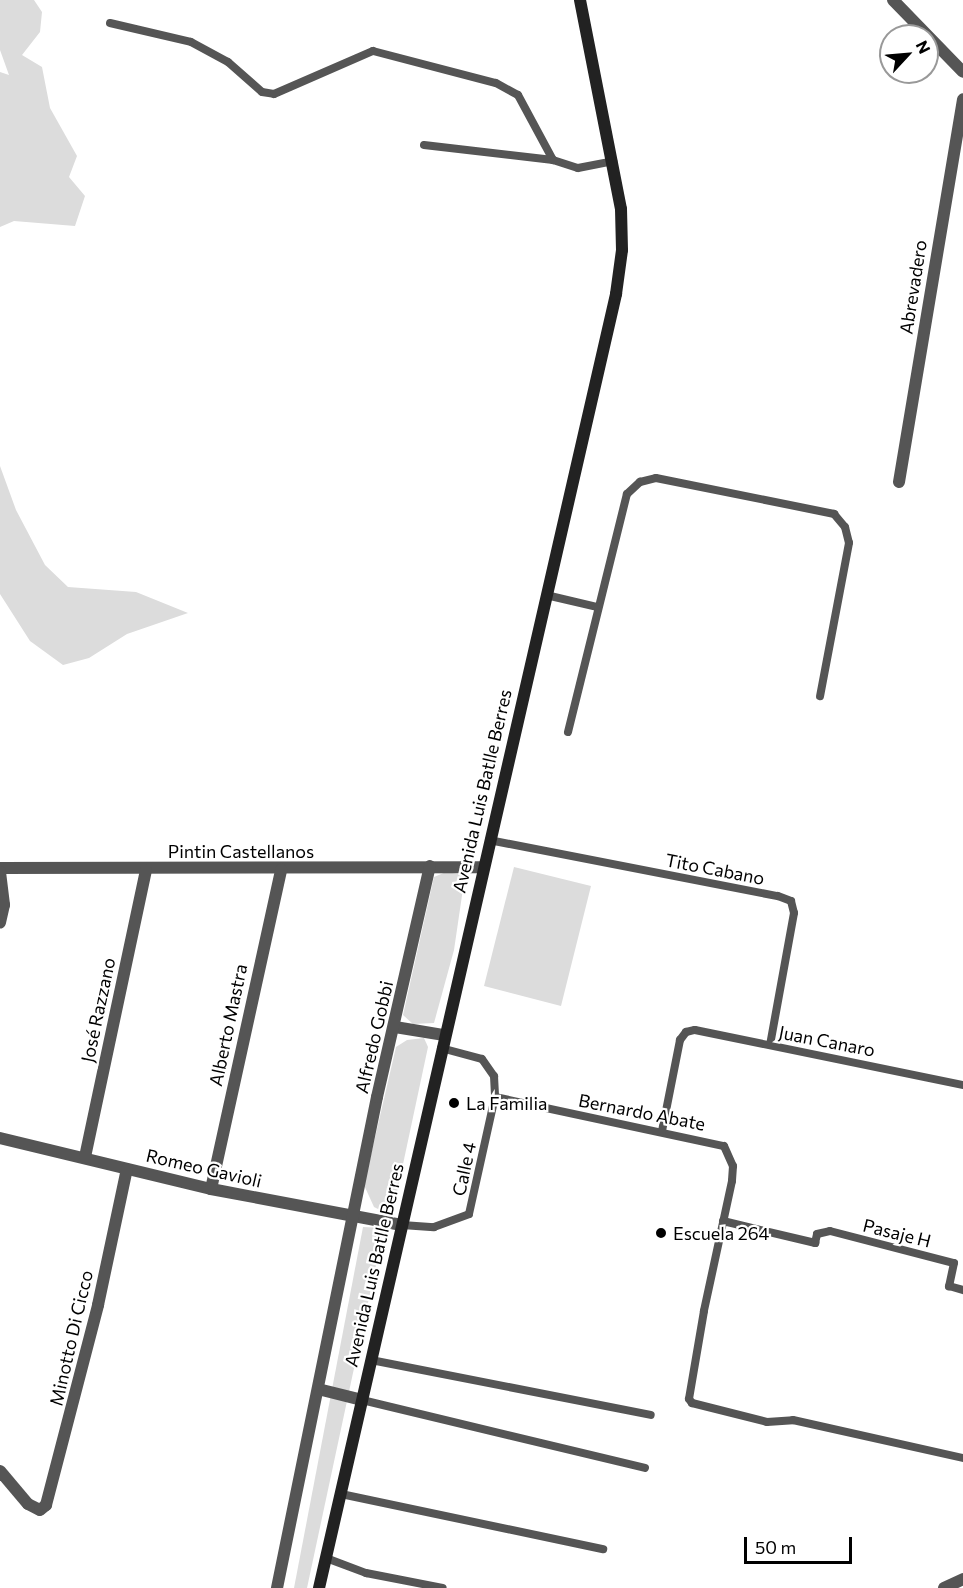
<!DOCTYPE html>
<html>
<head>
<meta charset="utf-8">
<style>
  body { margin:0 }
  #map { position:relative; width:963px; height:1588px; overflow:hidden; background:#fff; font-family:Commissioner,sans-serif }
  div>[style] { position:absolute }
  .green>* { inset:0; background:#dcdcdc }
  .service>* { height:8px; margin:-4px; padding:0 4px; transform-origin:4px; border-radius:4px; background:#555 }
  .minor>* { height:12px; margin:-6px; padding:0 6px; transform-origin:6px; border-radius:6px; background:#555 }
  .tertiary>* { height:12px; margin:-6px; padding:0 6px; transform-origin:6px; border-radius:6px; background:#555 }
  .secondary>* { height:12px; margin:-6px; padding:0 6px; transform-origin:6px; border-radius:6px; background:#222 }
  .dots>* { width:16px; height:16px; translate:-50% -50%; box-sizing:border-box; border:3px solid #fff; border-radius:50% }
  span { translate:-50% -50%; white-space:nowrap; text-align:center; line-height:1.15; -webkit-text-stroke:4.5px #fff; paint-order:stroke }
  .street-label { font-size:18px; color:#000 }
  .poi-label { font-size:18px; color:#000 }
  .left { translate:0 -50%; text-align:left }
  .north { position:absolute; left:879px; top:24px; width:60px; height:60px; box-sizing:border-box; background:#fff; border:2px solid #999; border-radius:50%; rotate:64deg; font-size:16px; font-weight:700; line-height:24px; text-align:center; color:#000 }
  .north::after { content:''; display:block; margin:auto; width:21px; height:27px; background:#000; clip-path:polygon(50% 0,100% 100%,50% 72%,0 100%) }
  .scale { position:absolute; left:744px; top:1537px; width:108px; height:27px; box-sizing:border-box; border:3px solid #000; border-top:0; padding-left:8px; font-size:18px; line-height:21px; white-space:nowrap; color:#000; -webkit-text-stroke:4px #fff; paint-order:stroke }
</style>
</head>
<body>
<div id="map">
  <div class="green">
    <i style="clip-path:polygon(0 0,34px 0,42px 12px,40px 32px,22px 55px,42px 67px,50px 108px,77px 156px,69px 177px,85px 196px,75px 226px,14px 221px,0 227px,0 72px,9px 75px,0 50px)"></i>
    <i style="clip-path:polygon(0 466px,16px 510px,45px 565px,68px 587px,136px 592px,188px 613px,127px 634px,89px 658px,63px 665px,30px 641px,0 594px)"></i>
    <i style="clip-path:polygon(514px 867px,591px 886px,561px 1006px,484px 986px)"></i>
    <i style="clip-path:polygon(446px 872px,465px 875px,454px 950px,434px 1023px,413px 1024px,403px 1015px,434px 877px)"></i>
    <i style="clip-path:polygon(424px 1038px,428px 1047px,393px 1211px,382px 1211px,374px 1207px,364px 1185px,396px 1047px,407px 1040px)"></i>
    <i style="clip-path:polygon(363px 1227px,384px 1228px,307px 1588px,294px 1588px)"></i>
  </div>
  <div class="service">
    <i style="left:110px;top:23px;width:83px;rotate:13.2deg"></i>
    <i style="left:191px;top:42px;width:42px;rotate:28.4deg"></i>
    <i style="left:228px;top:62px;width:45px;rotate:41.4deg"></i>
    <i style="left:262px;top:92px;width:12px;rotate:9deg"></i>
    <i style="left:274px;top:94px;width:108px;rotate:-23.5deg"></i>
    <i style="left:373px;top:51px;width:127px;rotate:14.6deg"></i>
    <i style="left:496px;top:83px;width:25px;rotate:29deg"></i>
    <i style="left:518px;top:95px;width:74px;rotate:61.7deg"></i>
    <i style="left:553px;top:160px;width:26px;rotate:18deg"></i>
    <i style="left:578px;top:168px;width:36px;rotate:-11deg"></i>
    <i style="left:424px;top:145px;width:130px;rotate:6.6deg"></i>
    <i style="left:546px;top:595px;width:52px;rotate:13.2deg"></i>
    <i style="left:568px;top:732px;width:245px;rotate:-76.1deg"></i>
    <i style="left:627px;top:494px;width:18px;rotate:-43deg"></i>
    <i style="left:640px;top:482px;width:16px;rotate:-14deg"></i>
    <i style="left:656px;top:478px;width:182px;rotate:11.4deg"></i>
    <i style="left:834px;top:514px;width:17px;rotate:50deg"></i>
    <i style="left:845px;top:527px;width:16px;rotate:76deg"></i>
    <i style="left:849px;top:543px;width:156px;rotate:100.7deg"></i>
    <i style="left:489px;top:840px;width:294px;rotate:11deg"></i>
    <i style="left:778px;top:896px;width:14px;rotate:21deg"></i>
    <i style="left:791px;top:901px;width:12px;rotate:76deg"></i>
    <i style="left:794px;top:913px;width:134px;rotate:100.3deg"></i>
    <i style="left:441px;top:1048px;width:42px;rotate:15deg"></i>
    <i style="left:482px;top:1059px;width:21px;rotate:55deg"></i>
    <i style="left:494px;top:1076px;width:21px;rotate:87deg"></i>
    <i style="left:495px;top:1097px;width:234px;rotate:12.1deg"></i>
    <i style="left:724px;top:1146px;width:22px;rotate:66deg"></i>
    <i style="left:733px;top:1166px;width:15px;rotate:94deg"></i>
    <i style="left:732px;top:1181px;width:133px;rotate:102.2deg"></i>
    <i style="left:704px;top:1311px;width:89px;rotate:99.7deg"></i>
    <i style="left:689px;top:1399px;width:5px;rotate:53deg"></i>
    <i style="left:692px;top:1403px;width:77px;rotate:14.2deg"></i>
    <i style="left:767px;top:1422px;width:26px;rotate:-4deg"></i>
    <i style="left:793px;top:1420px;width:174px;rotate:12.6deg"></i>
    <i style="left:662px;top:1131px;width:93px;rotate:-78.8deg"></i>
    <i style="left:680px;top:1040px;width:10px;rotate:-53deg"></i>
    <i style="left:686px;top:1032px;width:9px;rotate:-13deg"></i>
    <i style="left:695px;top:1030px;width:274px;rotate:11.6deg"></i>
    <i style="left:723px;top:1221px;width:95px;rotate:13.4deg"></i>
    <i style="left:815px;top:1243px;width:9px;rotate:-77deg"></i>
    <i style="left:817px;top:1234px;width:13px;rotate:-13deg"></i>
    <i style="left:830px;top:1231px;width:128px;rotate:14.5deg"></i>
    <i style="left:954px;top:1263px;width:24px;rotate:102deg"></i>
    <i style="left:949px;top:1286px;width:15px;rotate:16deg"></i>
    <i style="left:402px;top:1225px;width:32px;rotate:4deg"></i>
    <i style="left:434px;top:1227px;width:37px;rotate:-20deg"></i>
    <i style="left:469px;top:1214px;width:120px;rotate:-77.5deg"></i>
    <i style="left:371px;top:1360px;width:285px;rotate:11.1deg"></i>
    <i style="left:362px;top:1400px;width:291px;rotate:13.5deg"></i>
    <i style="left:341px;top:1494px;width:268px;rotate:11.9deg"></i>
    <i style="left:326px;top:1558px;width:43px;rotate:20.6deg"></i>
    <i style="left:366px;top:1573px;width:78px;rotate:11deg"></i>
  </div>
  <div class="minor">
    <i style="left:899px;top:482px;width:388px;rotate:-80.5deg"></i>
    <i style="left:0;top:868px;width:482px;rotate:-0.1deg"></i>
    <i style="left:0;top:872px;width:33px;rotate:83deg"></i>
    <i style="left:4px;top:905px;width:18px;rotate:103deg"></i>
    <i style="left:395px;top:1027px;width:50px;rotate:9.3deg"></i>
    <i style="left:0;top:1138px;width:217px;rotate:13.6deg"></i>
    <i style="left:211px;top:1189px;width:194px;rotate:10.7deg"></i>
    <i style="left:85px;top:1157px;width:293px;rotate:-78deg"></i>
    <i style="left:211px;top:1189px;width:327px;rotate:-77.6deg"></i>
    <i style="left:318px;top:1389px;width:45px;rotate:14deg"></i>
    <i style="left:0;top:1471px;width:43px;rotate:49.7deg"></i>
    <i style="left:28px;top:1504px;width:13px;rotate:27deg"></i>
    <i style="left:40px;top:1510px;width:8px;rotate:-40deg"></i>
    <i style="left:46px;top:1505px;width:207px;rotate:-75.4deg"></i>
    <i style="left:98px;top:1305px;width:139px;rotate:-78deg"></i>
    <i style="left:277px;top:1588px;width:501px;rotate:-78.49deg"></i>
    <i style="left:377px;top:1097px;width:237px;rotate:-77.1deg"></i>
    <i style="left:944px;top:1588px;width:21px;rotate:-25deg"></i>
  </div>
  <div class="tertiary">
    <i style="left:893px;top:0;width:100px;rotate:45.8deg"></i>
  </div>
  <div class="secondary">
    <i style="left:319px;top:1588px;width:1328px;rotate:-77.07deg"></i>
    <i style="left:616px;top:294px;width:44px;rotate:-82.2deg"></i>
    <i style="left:622px;top:250px;width:41px;rotate:-91.4deg"></i>
    <i style="left:621px;top:209px;width:213px;rotate:-101.1deg"></i>
  </div>
  <div class="dots">
    <i style="left:454px;top:1103px;background:#000"></i>
    <i style="left:661px;top:1233px;background:#000"></i>
  </div>
  <div class="street-label">
    <span style="left:913px;top:287px;rotate:-81deg">Abrevadero</span>
    <span style="left:482px;top:791px;rotate:-77deg">Avenida Luis Batlle Berres</span>
    <span style="left:241px;top:851px">Pintin Castellanos</span>
    <span style="left:715px;top:869px;rotate:11deg">Tito Cabano</span>
    <span style="left:98px;top:1010px;rotate:-78deg">José Razzano</span>
    <span style="left:228px;top:1025px;rotate:-78deg">Alberto Mastra</span>
    <span style="left:374px;top:1037px;rotate:-77deg">Alfredo Gobbi</span>
    <span style="left:827px;top:1041px;rotate:11deg">Juan Canaro</span>
    <span style="left:642px;top:1112px;rotate:11deg">Bernardo Abate</span>
    <span style="left:204px;top:1168px;rotate:13deg">Romeo Gavioli</span>
    <span style="left:464px;top:1169px;rotate:-78deg">Calle 4</span>
    <span style="left:897px;top:1233px;rotate:14deg">Pasaje H</span>
    <span style="left:374px;top:1265px;rotate:-77deg">Avenida Luis Batlle Berres</span>
    <span style="left:71px;top:1338px;rotate:-77deg">Minotto Di Cicco</span>
  </div>
  <div class="poi-label">
    <span class="left" style="left:466px;top:1103px">La Familia</span>
    <span class="left" style="left:673px;top:1233px">Escuela 264</span>
  </div>
  <div class="north">N</div>
  <div class="scale">50 m</div>
</div>
</body>
</html>
